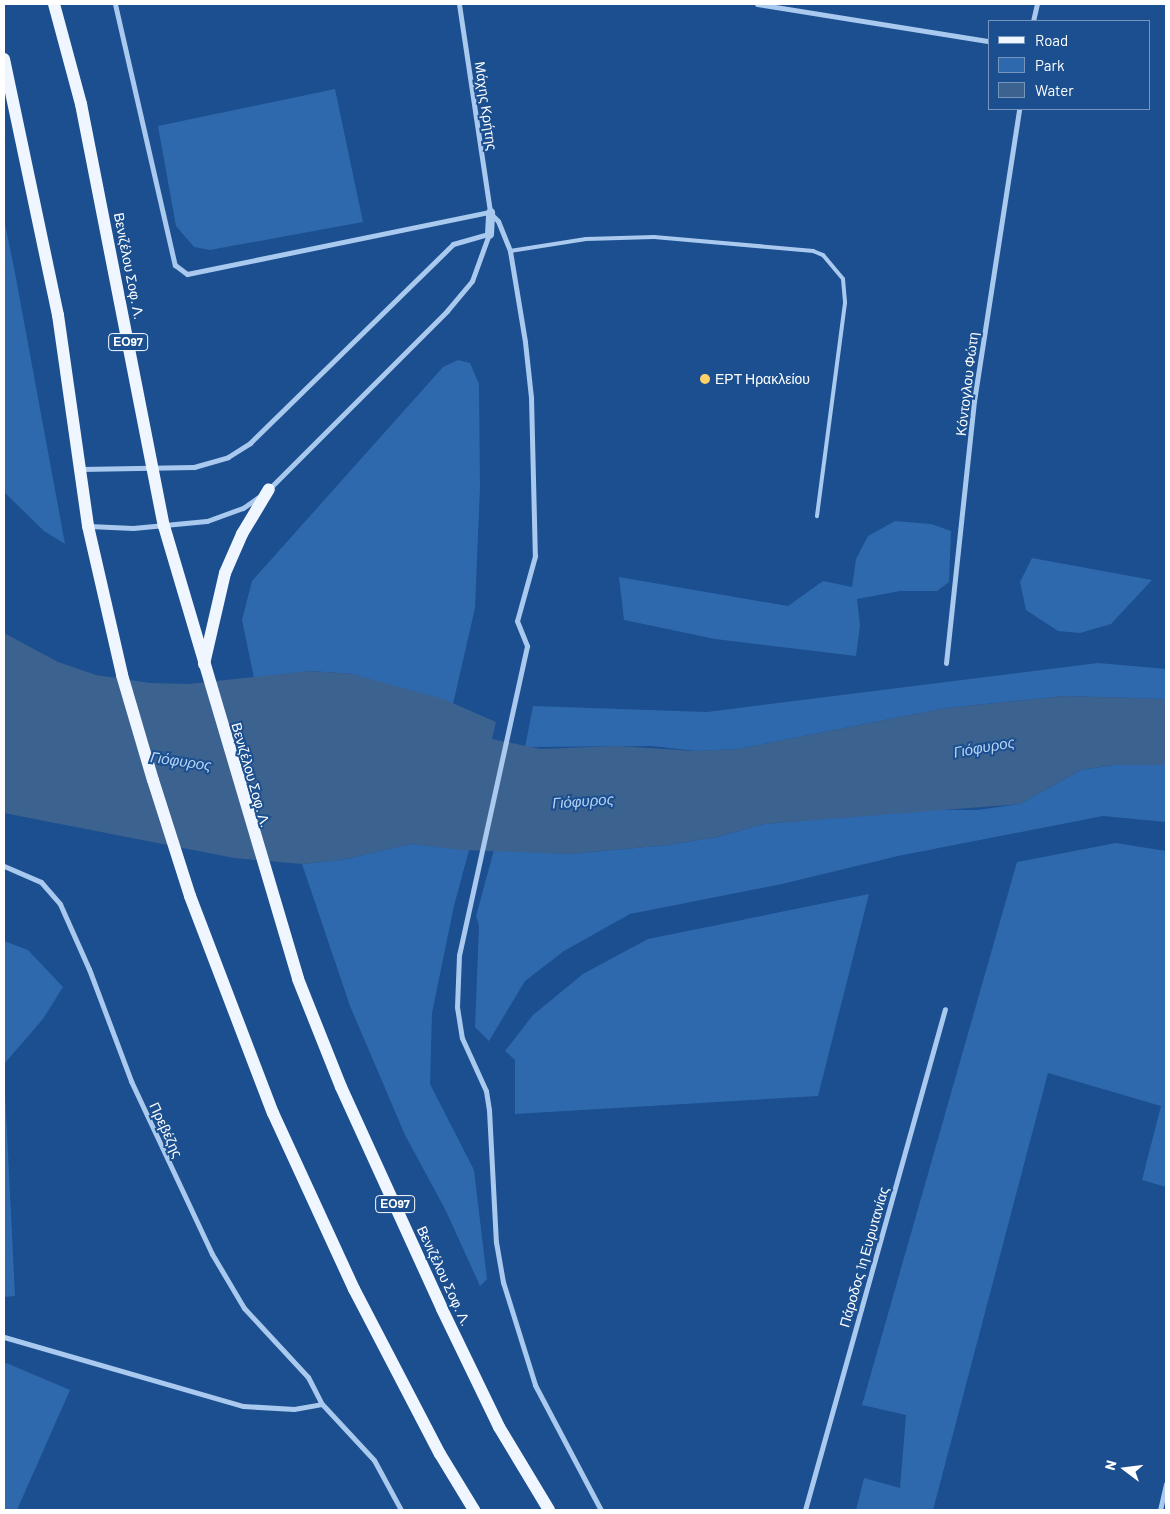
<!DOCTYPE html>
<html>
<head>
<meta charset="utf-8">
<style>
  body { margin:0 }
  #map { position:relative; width:1170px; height:1514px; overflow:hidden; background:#1b4f8f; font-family:Barlow,sans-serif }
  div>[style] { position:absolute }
  .green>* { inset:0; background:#2e69ad }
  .water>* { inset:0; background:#3c6290 }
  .service>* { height:4px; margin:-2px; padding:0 2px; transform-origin:2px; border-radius:2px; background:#a9c9ee }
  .minor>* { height:5px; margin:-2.5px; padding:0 2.5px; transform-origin:2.5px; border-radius:2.5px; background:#a9c9ee }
  .tertiary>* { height:9px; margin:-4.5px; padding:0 4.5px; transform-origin:4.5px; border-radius:4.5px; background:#a9c9ee }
  .primary>* { height:12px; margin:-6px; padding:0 6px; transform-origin:6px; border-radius:6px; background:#f0f6ff }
  .dots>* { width:14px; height:14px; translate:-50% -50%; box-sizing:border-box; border:2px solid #1b4f8f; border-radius:50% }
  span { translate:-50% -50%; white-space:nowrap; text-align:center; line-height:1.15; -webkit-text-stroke:4px #1b4f8f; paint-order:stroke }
  .shield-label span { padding:1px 4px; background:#1b4f8f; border:1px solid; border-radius:4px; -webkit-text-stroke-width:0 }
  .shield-label { font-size:12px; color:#fff; font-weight:700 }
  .street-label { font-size:14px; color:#fff }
  .poi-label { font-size:14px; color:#fff }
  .left { translate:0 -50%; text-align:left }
  .water-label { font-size:15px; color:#b5d3f5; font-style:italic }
  .frame { position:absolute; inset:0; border:5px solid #fff; pointer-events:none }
  .legend { position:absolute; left:988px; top:20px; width:162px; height:90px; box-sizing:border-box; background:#1b4f8f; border:1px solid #7695bc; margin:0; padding:6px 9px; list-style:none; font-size:15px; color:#fff }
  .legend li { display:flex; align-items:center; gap:10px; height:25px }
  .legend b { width:25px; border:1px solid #7695bc }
  .north { position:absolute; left:1100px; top:1444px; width:50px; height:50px; -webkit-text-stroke:4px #1b4f8f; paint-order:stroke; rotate:285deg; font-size:14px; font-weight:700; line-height:20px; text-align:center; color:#fff }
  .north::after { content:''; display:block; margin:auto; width:18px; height:22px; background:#fff; clip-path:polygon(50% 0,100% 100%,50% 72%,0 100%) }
</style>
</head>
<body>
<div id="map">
  <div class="green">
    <i style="clip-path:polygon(335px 89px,363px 222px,210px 250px,194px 247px,176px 226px,158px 126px)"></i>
    <i style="clip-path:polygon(4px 219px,15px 273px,65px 544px,44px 531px,4px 492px)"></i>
    <i style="clip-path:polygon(458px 360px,470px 363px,479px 384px,480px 488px,475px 608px,453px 704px,352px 674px,310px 671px,254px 678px,242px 620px,252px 581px,443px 367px)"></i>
    <i style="clip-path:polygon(895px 521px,931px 524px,951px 531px,949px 582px,937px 591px,900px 591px,857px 599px,860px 625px,856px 656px,715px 639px,624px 620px,619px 577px,788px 606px,823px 581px,852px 587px,856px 559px,868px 536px)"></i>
    <i style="clip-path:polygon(1032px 558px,1152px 580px,1111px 624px,1080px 633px,1058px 631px,1026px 610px,1020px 582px)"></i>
    <i style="clip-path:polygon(1098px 663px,1166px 669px,1166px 699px,1064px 696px,946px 708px,738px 749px,696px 751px,652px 746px,525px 747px,533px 706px,707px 712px)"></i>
    <i style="clip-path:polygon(1114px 765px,1166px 765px,1166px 822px,1103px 816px,898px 856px,782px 884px,630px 914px,564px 951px,525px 981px,489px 1041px,475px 1027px,479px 926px,476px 916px,494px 850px,570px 854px,668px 845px,717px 837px,764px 824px,932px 810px,977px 810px,1020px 804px,1081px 770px)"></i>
    <i style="clip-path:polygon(1116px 843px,1166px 851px,1166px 1187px,1142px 1180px,1161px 1106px,1048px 1073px,933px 1510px,856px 1510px,864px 1478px,900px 1488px,906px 1415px,862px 1405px,1017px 862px)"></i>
    <i style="clip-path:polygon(411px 844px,469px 850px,454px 906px,432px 1013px,430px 1084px,474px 1170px,487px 1279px,480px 1286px,446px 1211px,405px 1135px,350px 1006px,302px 864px,341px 860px)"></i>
    <i style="clip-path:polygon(869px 894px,818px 1096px,515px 1114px,515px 1060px,505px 1051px,533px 1015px,583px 974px,648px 939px)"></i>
    <i style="clip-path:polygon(4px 941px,28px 950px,63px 987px,43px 1019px,4px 1064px)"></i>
    <i style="clip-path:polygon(4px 1072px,15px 1296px,4px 1297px)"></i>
    <i style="clip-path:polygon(4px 1362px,70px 1390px,17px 1510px,4px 1510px)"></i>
  </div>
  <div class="water">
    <i style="clip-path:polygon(4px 633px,58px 662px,96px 675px,150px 683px,188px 684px,310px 671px,352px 674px,443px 699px,496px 722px,492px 739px,541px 749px,617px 746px,696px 751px,738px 749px,946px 708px,1064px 696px,1166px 699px,1166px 765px,1114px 765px,1081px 770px,1020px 804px,764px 824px,717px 837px,668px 845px,570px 854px,462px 850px,411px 844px,341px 860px,302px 864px,234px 858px,4px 813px)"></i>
  </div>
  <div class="service">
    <i style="left:510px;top:251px;width:77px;rotate:-9deg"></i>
    <i style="left:586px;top:239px;width:68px;rotate:-1.7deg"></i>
    <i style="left:654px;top:237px;width:160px;rotate:5deg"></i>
    <i style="left:813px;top:251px;width:11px;rotate:22deg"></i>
    <i style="left:823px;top:255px;width:31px;rotate:50deg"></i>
    <i style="left:843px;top:279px;width:24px;rotate:85deg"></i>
    <i style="left:845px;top:303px;width:215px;rotate:97.5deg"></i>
  </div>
  <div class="minor">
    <i style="left:115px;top:4px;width:268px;rotate:77.1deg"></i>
    <i style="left:175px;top:265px;width:15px;rotate:37deg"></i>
    <i style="left:187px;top:274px;width:309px;rotate:-11.6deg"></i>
    <i style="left:459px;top:4px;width:210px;rotate:81.5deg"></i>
    <i style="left:757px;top:4px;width:235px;rotate:9.1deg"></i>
    <i style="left:1033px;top:21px;width:17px;rotate:-77deg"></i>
    <i style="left:490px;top:213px;width:11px;rotate:45deg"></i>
    <i style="left:498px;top:221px;width:32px;rotate:68deg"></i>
    <i style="left:510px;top:251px;width:92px;rotate:80.6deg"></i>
    <i style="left:525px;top:342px;width:55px;rotate:83.8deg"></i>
    <i style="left:531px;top:397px;width:159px;rotate:88.6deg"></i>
    <i style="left:535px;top:556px;width:67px;rotate:105.5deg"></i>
    <i style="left:517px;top:621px;width:27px;rotate:68deg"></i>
    <i style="left:527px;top:646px;width:316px;rotate:102.4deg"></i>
    <i style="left:459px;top:955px;width:52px;rotate:92.2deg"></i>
    <i style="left:457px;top:1007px;width:31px;rotate:81deg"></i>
    <i style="left:462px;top:1038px;width:58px;rotate:65.6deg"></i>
    <i style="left:486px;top:1091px;width:19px;rotate:81deg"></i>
    <i style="left:489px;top:1110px;width:132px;rotate:87deg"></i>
    <i style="left:496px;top:1242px;width:41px;rotate:80.1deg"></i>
    <i style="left:503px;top:1282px;width:108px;rotate:72.7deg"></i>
    <i style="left:535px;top:1385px;width:141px;rotate:62.2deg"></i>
    <i style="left:81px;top:469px;width:113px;rotate:-1deg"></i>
    <i style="left:194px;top:467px;width:35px;rotate:-16deg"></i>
    <i style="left:228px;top:457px;width:26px;rotate:-32deg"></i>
    <i style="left:250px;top:443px;width:284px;rotate:-44.4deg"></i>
    <i style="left:453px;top:244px;width:37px;rotate:-16deg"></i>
    <i style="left:489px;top:234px;width:50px;rotate:109.9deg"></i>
    <i style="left:472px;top:281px;width:39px;rotate:130deg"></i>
    <i style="left:447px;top:311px;width:250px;rotate:135deg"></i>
    <i style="left:89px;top:526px;width:44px;rotate:2.6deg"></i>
    <i style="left:133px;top:528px;width:74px;rotate:-5.4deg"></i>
    <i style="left:207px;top:521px;width:38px;rotate:-20deg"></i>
    <i style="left:243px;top:508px;width:19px;rotate:-35deg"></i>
    <i style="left:946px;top:663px;width:263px;rotate:-83.9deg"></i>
    <i style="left:974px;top:401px;width:295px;rotate:-81.2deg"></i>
    <i style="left:4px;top:866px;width:40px;rotate:23.4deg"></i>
    <i style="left:41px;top:882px;width:29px;rotate:49deg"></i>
    <i style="left:60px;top:904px;width:71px;rotate:66deg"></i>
    <i style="left:89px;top:969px;width:120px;rotate:69.4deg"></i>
    <i style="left:131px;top:1081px;width:191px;rotate:64.9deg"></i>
    <i style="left:212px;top:1254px;width:63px;rotate:59.3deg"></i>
    <i style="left:244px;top:1308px;width:94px;rotate:47.2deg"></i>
    <i style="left:308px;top:1377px;width:30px;rotate:63deg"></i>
    <i style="left:322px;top:1404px;width:76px;rotate:47.1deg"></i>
    <i style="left:374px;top:1460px;width:57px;rotate:61.6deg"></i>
    <i style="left:4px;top:1337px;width:249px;rotate:16.1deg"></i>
    <i style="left:243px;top:1406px;width:51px;rotate:3.4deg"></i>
    <i style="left:294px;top:1409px;width:28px;rotate:-10deg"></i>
    <i style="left:805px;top:1510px;width:520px;rotate:-74.39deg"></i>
    <i style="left:1160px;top:1510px;width:27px;rotate:-77deg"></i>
  </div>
  <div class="tertiary">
    <i style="left:489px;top:234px;width:22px;rotate:-87deg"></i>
  </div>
  <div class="primary">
    <i style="left:54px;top:4px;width:104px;rotate:74.9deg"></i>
    <i style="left:81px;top:104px;width:430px;rotate:78.9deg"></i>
    <i style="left:164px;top:526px;width:472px;rotate:73.5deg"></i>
    <i style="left:298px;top:979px;width:116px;rotate:68.3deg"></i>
    <i style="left:341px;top:1087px;width:244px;rotate:65.5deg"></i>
    <i style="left:442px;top:1309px;width:131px;rotate:64.2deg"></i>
    <i style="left:499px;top:1427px;width:97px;rotate:58.9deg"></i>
    <i style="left:4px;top:59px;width:262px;rotate:78.1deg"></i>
    <i style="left:58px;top:315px;width:213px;rotate:81.9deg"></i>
    <i style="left:88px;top:526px;width:153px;rotate:77.1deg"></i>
    <i style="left:122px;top:675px;width:109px;rotate:73.6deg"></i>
    <i style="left:153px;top:780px;width:122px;rotate:72.3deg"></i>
    <i style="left:190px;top:896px;width:232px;rotate:69.1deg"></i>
    <i style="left:273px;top:1113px;width:194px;rotate:65.3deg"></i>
    <i style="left:354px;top:1289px;width:186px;rotate:62.5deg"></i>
    <i style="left:440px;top:1454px;width:66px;rotate:58.7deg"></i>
    <i style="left:204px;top:664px;width:93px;rotate:-77deg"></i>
    <i style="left:225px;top:573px;width:43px;rotate:-66.4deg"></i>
    <i style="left:242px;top:534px;width:52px;rotate:-59deg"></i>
  </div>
  <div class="dots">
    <i style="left:705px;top:379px;background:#ffd166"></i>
  </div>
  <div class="shield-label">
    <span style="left:128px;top:342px">ΕΟ97</span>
    <span style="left:395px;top:1204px">ΕΟ97</span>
  </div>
  <div class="street-label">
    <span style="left:486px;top:106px;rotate:82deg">Μάχης Κρήτης</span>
    <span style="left:129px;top:266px;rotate:79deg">Βενιζέλου Σοφ. Λ.</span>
    <span style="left:967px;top:384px;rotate:-83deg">Κόντογλου Φώτη</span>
    <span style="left:251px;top:775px;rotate:74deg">Βενιζέλου Σοφ. Λ.</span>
    <span style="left:166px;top:1130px;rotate:65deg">Πρεβέζης</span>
    <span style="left:864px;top:1257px;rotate:-74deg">Πάροδος 1η Ευρυτανίας</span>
    <span style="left:444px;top:1276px;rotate:65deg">Βενιζέλου Σοφ. Λ.</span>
  </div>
  <div class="poi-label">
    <span class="left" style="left:715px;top:379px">ΕΡΤ Ηρακλείου</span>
  </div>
  <div class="water-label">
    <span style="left:984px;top:747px;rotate:-10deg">Γιόφυρος</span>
    <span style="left:181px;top:761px;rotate:8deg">Γιόφυρος</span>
    <span style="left:583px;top:801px;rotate:-4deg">Γιόφυρος</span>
  </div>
  <div class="frame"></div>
  <ul class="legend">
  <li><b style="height:6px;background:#f0f6ff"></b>Road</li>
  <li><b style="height:14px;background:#2e69ad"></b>Park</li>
  <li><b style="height:14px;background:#3c6290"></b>Water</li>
  </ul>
  <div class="north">N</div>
</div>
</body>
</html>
